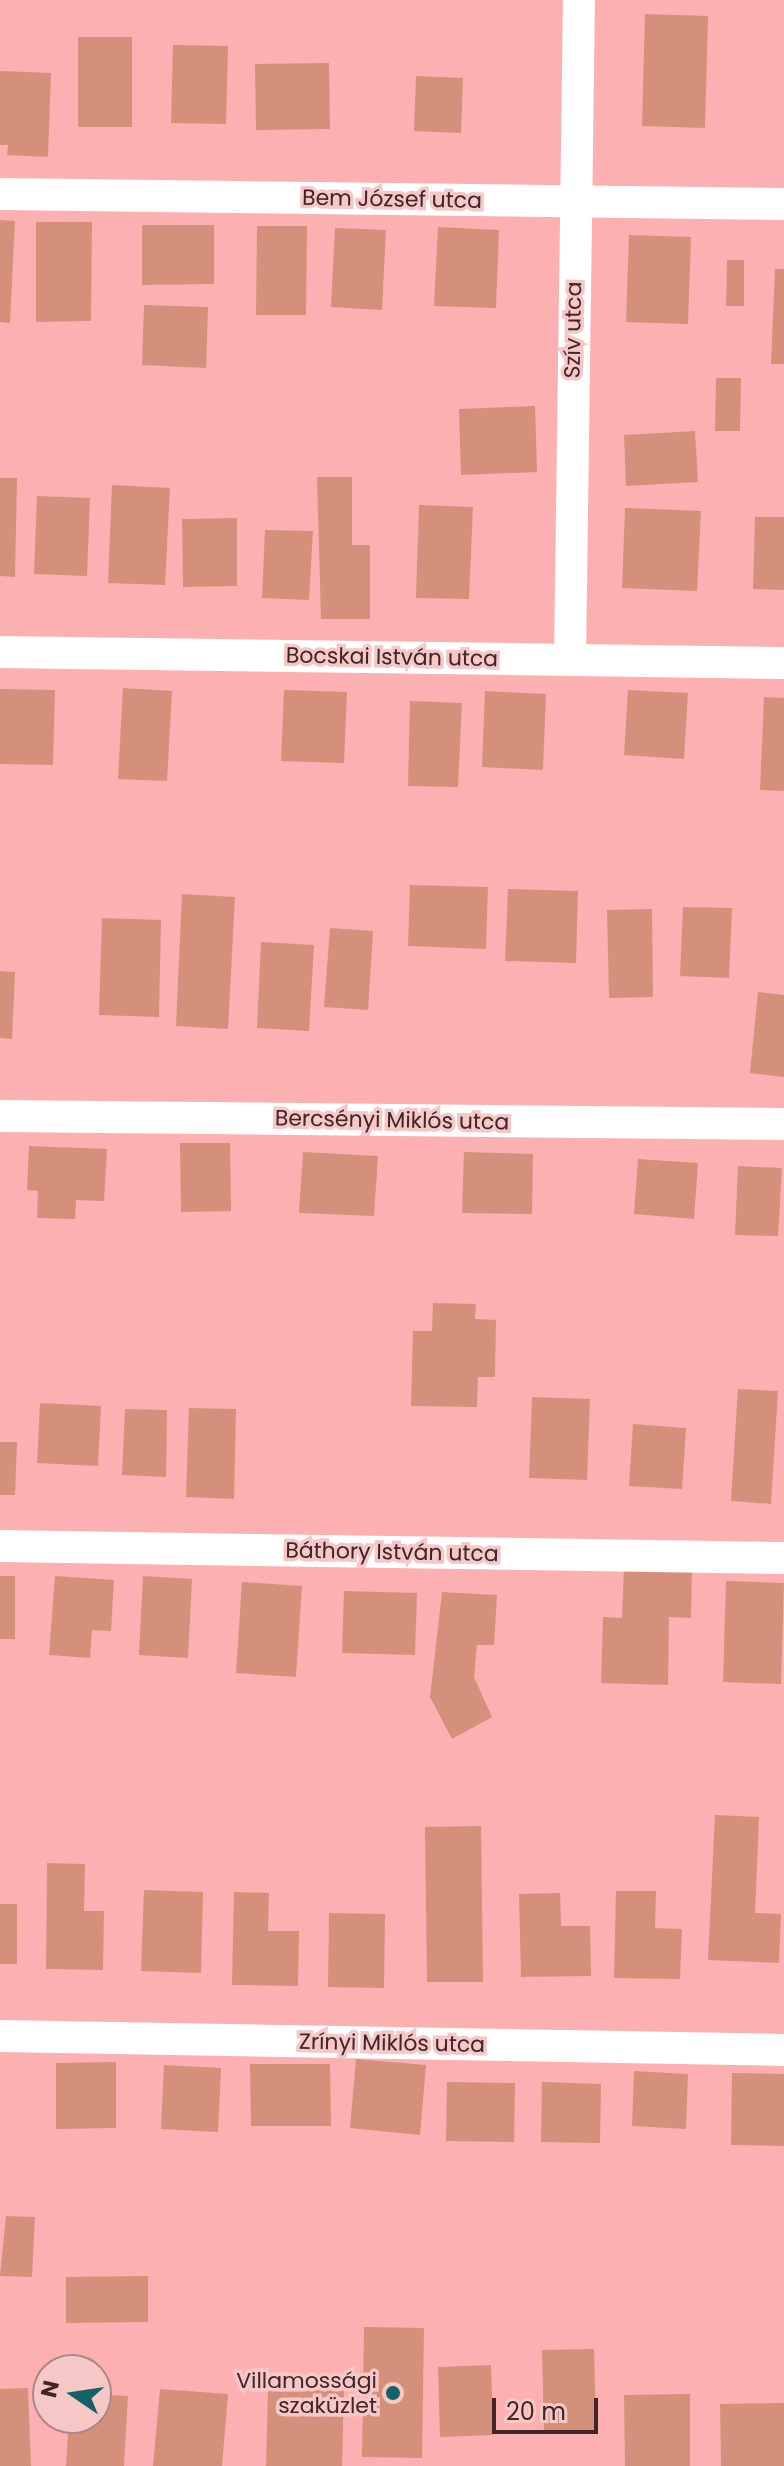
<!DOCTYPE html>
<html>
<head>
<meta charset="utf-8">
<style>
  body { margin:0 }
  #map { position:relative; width:784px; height:2466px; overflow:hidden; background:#fcb0b1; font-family:Poppins,sans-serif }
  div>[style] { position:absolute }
  .building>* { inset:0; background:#d5907b }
  .street>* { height:32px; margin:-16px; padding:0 16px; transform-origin:16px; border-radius:16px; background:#fff }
  .dots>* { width:22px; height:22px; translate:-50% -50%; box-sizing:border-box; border:4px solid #f6c7c7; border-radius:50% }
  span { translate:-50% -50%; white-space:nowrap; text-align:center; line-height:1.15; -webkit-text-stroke:7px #f6c7c7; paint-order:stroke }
  .street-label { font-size:22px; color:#422526 }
  .poi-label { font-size:22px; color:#422526 }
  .right { translate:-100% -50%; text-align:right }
  .north { position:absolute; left:32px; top:2354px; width:80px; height:80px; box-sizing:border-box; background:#f6c7c7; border:2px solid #ae8687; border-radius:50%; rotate:283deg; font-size:22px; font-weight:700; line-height:32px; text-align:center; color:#422526 }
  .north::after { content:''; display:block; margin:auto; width:28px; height:36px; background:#126365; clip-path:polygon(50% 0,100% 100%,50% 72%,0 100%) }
  .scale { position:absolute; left:492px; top:2398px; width:106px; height:36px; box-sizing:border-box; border:4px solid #422526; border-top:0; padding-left:10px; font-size:24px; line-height:28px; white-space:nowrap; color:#422526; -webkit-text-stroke:6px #f6c7c7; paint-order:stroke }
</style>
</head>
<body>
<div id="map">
  <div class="building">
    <i style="clip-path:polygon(645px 14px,708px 16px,705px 128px,642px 126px)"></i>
    <i style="clip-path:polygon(78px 37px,132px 37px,132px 127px,78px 127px)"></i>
    <i style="clip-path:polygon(173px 45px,228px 46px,226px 124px,171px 123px)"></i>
    <i style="clip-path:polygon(329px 63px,330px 129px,256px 130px,255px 64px)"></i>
    <i style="clip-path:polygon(0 71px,51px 73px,48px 157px,7px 155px,8px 145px,0 145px)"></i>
    <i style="clip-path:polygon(416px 76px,463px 78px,461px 133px,414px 131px)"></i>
    <i style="clip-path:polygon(0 220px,15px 221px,10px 323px,0 322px)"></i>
    <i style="clip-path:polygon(36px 222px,92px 222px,91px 321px,36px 322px)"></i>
    <i style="clip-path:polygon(142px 225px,214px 225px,214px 284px,142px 285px)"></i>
    <i style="clip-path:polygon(257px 226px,307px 226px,306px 315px,256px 315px)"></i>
    <i style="clip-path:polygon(438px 227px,499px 230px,496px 308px,434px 306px)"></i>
    <i style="clip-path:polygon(335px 228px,386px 230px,382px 310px,331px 307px)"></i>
    <i style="clip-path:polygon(629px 235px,691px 237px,688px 324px,626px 322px)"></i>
    <i style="clip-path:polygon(727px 260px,744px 260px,744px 306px,726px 306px)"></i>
    <i style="clip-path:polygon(775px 269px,784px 269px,784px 364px,771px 364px)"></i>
    <i style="clip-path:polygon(144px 305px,208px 307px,206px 368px,142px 365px)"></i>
    <i style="clip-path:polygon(716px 378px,741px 378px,740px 431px,715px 431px)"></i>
    <i style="clip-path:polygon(535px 406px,537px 472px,461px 475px,459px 409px)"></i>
    <i style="clip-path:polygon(695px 431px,698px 482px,626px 486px,624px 435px)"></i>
    <i style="clip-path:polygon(317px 477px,352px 477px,352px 545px,370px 545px,370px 619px,321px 619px)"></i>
    <i style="clip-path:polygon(0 478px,17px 478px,15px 577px,0 576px)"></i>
    <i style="clip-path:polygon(112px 485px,170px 488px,165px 585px,108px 583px)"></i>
    <i style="clip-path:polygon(37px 496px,90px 498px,87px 576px,34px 574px)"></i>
    <i style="clip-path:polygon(419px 505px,473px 507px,469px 599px,416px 598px)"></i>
    <i style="clip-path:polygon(625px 508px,701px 511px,697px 591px,622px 588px)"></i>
    <i style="clip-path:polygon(755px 517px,784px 517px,784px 590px,753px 589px)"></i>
    <i style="clip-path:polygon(237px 518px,237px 586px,183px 587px,182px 519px)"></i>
    <i style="clip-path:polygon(265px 530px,313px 531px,309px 600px,262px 598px)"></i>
    <i style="clip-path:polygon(123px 688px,172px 691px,167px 781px,118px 779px)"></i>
    <i style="clip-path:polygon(0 689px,55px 690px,53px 765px,0 764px)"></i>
    <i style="clip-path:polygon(284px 690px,347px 692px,344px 763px,281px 761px)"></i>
    <i style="clip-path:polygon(628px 690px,688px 693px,684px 759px,624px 755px)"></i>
    <i style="clip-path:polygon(485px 691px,546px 694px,543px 770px,482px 767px)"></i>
    <i style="clip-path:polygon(764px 697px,784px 698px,784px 791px,760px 790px)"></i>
    <i style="clip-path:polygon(410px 701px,462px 703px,458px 787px,408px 786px)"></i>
    <i style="clip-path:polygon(410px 885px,488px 887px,486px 949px,408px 946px)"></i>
    <i style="clip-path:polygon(508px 889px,578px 891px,576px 963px,505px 961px)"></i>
    <i style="clip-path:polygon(182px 894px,235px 897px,228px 1029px,176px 1026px)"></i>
    <i style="clip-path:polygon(683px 907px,732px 908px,729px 978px,680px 976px)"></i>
    <i style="clip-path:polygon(652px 909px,653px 997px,609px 998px,607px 910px)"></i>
    <i style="clip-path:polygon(102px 918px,161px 920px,159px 1017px,99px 1015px)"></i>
    <i style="clip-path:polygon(330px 928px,373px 931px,368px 1010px,324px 1007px)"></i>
    <i style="clip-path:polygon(261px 942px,314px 945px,309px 1031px,257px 1028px)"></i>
    <i style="clip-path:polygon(0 971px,15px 972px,12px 1039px,0 1038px)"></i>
    <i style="clip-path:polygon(758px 992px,784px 995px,784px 1077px,750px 1073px)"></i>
    <i style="clip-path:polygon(180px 1143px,230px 1143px,231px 1211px,181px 1212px)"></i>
    <i style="clip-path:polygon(29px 1146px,107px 1149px,104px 1201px,76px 1200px,75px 1219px,37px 1218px,38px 1191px,27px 1190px)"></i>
    <i style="clip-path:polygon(303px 1152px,378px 1156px,374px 1216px,299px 1213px)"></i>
    <i style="clip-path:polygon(464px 1152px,533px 1154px,532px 1214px,462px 1213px)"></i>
    <i style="clip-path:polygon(638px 1159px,698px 1163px,694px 1219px,634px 1214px)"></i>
    <i style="clip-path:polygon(738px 1166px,782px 1168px,778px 1236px,735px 1235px)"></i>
    <i style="clip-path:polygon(433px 1303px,476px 1304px,475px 1319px,496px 1320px,495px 1377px,478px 1377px,477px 1407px,411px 1406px,413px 1331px,432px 1331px)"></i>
    <i style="clip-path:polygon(738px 1389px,778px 1391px,771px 1504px,731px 1501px)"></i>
    <i style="clip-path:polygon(532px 1397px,590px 1399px,587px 1480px,529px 1478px)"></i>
    <i style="clip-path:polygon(40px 1403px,101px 1406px,98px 1466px,37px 1463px)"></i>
    <i style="clip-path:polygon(189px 1408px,236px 1409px,234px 1499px,186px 1497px)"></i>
    <i style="clip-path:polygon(125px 1409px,167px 1410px,166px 1477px,122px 1475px)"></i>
    <i style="clip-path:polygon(633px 1424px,686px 1428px,682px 1489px,629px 1486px)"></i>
    <i style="clip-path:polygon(0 1442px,17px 1442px,15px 1495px,0 1495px)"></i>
    <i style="clip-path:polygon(624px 1567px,692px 1568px,691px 1618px,669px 1617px,668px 1685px,601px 1683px,603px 1617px,622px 1618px)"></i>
    <i style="clip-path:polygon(0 1576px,15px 1576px,15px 1639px,0 1639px)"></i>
    <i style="clip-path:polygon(55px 1576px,114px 1580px,111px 1631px,92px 1630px,90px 1658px,49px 1655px)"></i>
    <i style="clip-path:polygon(143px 1576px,192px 1579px,188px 1658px,139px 1655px)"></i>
    <i style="clip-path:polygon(726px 1581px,784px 1583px,781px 1684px,723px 1682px)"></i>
    <i style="clip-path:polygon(242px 1582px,302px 1586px,296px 1677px,236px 1673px)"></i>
    <i style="clip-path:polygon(344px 1591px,417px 1593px,415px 1655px,342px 1653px)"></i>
    <i style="clip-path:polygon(442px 1592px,497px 1595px,494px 1645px,477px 1645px,474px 1677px,492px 1717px,452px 1739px,430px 1697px)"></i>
    <i style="clip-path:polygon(715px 1815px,759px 1817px,755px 1913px,781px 1914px,779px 1963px,708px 1960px)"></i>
    <i style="clip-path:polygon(481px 1826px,483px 1982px,427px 1982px,425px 1827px)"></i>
    <i style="clip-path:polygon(47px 1863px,85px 1864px,84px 1911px,104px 1911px,103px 1970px,46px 1969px)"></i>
    <i style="clip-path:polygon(144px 1890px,203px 1892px,201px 1973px,141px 1971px)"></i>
    <i style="clip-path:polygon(616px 1891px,656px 1891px,655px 1928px,682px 1929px,680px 1979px,614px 1978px)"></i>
    <i style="clip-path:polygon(234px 1892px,269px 1893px,268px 1931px,299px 1931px,298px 1986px,232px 1985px)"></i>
    <i style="clip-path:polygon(560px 1893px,561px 1926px,590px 1926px,591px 1976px,521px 1977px,519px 1894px)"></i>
    <i style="clip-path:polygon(0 1904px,17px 1904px,17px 1964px,0 1964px)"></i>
    <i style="clip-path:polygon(329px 1913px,385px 1914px,384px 1988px,328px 1987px)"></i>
    <i style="clip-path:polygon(356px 2059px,426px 2065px,420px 2135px,350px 2128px)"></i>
    <i style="clip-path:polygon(116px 2062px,116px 2128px,56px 2129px,56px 2063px)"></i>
    <i style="clip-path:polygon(250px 2064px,330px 2064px,331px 2126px,251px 2126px)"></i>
    <i style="clip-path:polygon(164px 2065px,221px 2068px,218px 2132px,161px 2129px)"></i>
    <i style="clip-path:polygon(634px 2071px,688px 2074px,686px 2129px,632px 2126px)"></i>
    <i style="clip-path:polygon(732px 2073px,784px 2074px,784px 2146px,731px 2145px)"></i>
    <i style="clip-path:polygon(447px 2082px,515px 2083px,514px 2142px,446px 2141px)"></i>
    <i style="clip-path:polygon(542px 2082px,601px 2084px,600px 2143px,541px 2142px)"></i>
    <i style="clip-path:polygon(6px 2216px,35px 2217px,32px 2277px,0 2276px)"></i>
    <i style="clip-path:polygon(148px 2276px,148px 2322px,66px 2323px,66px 2277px)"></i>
    <i style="clip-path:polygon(364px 2327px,424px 2328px,422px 2458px,362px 2457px)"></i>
    <i style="clip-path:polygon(594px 2349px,596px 2431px,544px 2433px,542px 2350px)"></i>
    <i style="clip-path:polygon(491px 2365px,493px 2435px,440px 2437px,438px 2367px)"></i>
    <i style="clip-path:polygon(28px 2388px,31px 2466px,0 2466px,0 2389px)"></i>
    <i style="clip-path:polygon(160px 2389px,228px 2394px,222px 2466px,153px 2466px)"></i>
    <i style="clip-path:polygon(268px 2389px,344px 2391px,342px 2466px,266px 2466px)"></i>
    <i style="clip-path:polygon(96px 2394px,128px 2396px,124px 2466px,66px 2466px,69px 2418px,96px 2418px)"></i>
    <i style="clip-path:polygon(690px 2394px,690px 2466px,625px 2466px,624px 2395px)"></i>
    <i style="clip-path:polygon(784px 2403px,784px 2466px,721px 2466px,720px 2404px)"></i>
  </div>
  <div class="street">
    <i style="left:0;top:194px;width:784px;rotate:0.73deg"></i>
    <i style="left:0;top:652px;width:784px;rotate:0.8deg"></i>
    <i style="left:570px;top:659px;width:659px;rotate:-89.22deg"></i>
    <i style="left:0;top:1116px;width:784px;rotate:0.58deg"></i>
    <i style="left:0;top:1546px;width:784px;rotate:0.88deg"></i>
    <i style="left:0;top:2036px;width:784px;rotate:1.02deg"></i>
  </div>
  <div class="dots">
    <i style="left:393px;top:2393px;background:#126365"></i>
  </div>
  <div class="street-label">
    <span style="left:392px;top:199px;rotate:1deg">Bem József utca</span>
    <span style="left:573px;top:330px;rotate:-89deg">Szív utca</span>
    <span style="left:392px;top:657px;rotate:1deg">Bocskai István utca</span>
    <span style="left:392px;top:1120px;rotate:1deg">Bercsényi Miklós utca</span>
    <span style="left:392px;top:1552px;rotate:1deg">Báthory István utca</span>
    <span style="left:392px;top:2043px;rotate:1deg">Zrínyi Miklós utca</span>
  </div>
  <div class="poi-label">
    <span class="right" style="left:377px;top:2393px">Villamossági<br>szaküzlet</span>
  </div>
  <div class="north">N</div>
  <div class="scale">20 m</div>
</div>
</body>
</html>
